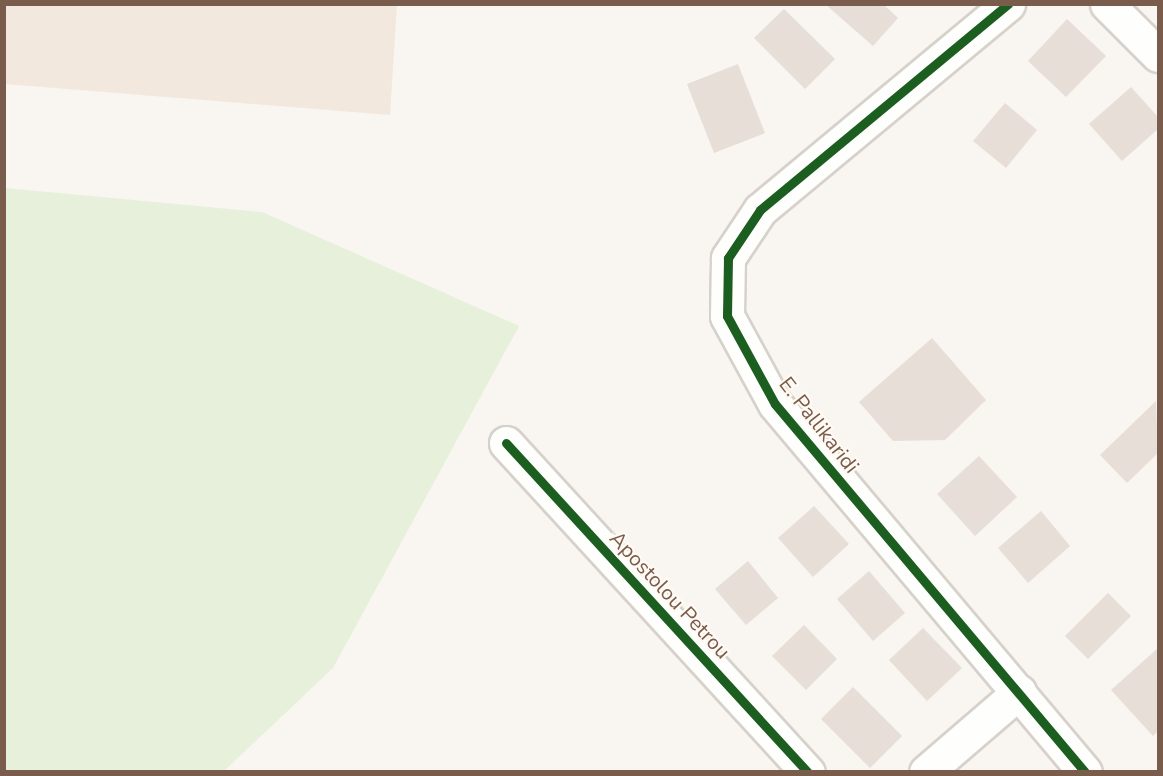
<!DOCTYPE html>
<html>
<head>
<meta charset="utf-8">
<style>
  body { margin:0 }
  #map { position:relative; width:1163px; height:776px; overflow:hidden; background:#f9f5f0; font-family:"Nunito Sans",sans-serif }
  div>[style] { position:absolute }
  .residential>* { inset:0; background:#f2e8de }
  .green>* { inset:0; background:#e7f0db }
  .building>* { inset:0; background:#e6ded7 }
  .roads { filter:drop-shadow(2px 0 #d7d1cb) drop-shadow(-2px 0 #d7d1cb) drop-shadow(0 2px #d7d1cb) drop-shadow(0 -2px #d7d1cb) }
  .street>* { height:33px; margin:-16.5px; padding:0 16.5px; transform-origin:16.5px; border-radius:16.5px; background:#fefefd }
  .cycleway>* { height:9px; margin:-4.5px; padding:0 4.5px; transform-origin:4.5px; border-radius:4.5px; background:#1b5e20 }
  span { translate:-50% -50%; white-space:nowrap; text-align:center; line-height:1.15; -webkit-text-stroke:4.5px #fffaf3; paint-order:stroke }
  .street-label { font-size:21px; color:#7a5c4d }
  .frame { position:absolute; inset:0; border:6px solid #7a5c4d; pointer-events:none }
</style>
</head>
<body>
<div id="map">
  <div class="residential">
    <i style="clip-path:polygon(4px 5px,397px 5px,390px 115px,5px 84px)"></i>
  </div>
  <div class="green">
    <i style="clip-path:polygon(5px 188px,262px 212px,519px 326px,333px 668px,224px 771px,5px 771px)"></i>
  </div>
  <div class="building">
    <i style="clip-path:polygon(825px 4px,883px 4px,898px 18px,873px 46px)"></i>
    <i style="clip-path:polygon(784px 9px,835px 59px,805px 89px,754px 38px)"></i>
    <i style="clip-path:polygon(1067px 19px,1106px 56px,1066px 97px,1028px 61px)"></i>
    <i style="clip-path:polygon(738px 64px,765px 133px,714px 153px,687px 84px)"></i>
    <i style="clip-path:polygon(1131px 87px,1158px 117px,1158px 129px,1122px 161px,1089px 124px)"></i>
    <i style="clip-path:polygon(1005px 103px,1037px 130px,1006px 168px,973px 141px)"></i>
    <i style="clip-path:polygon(932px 338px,986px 400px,945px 440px,893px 441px,859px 402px)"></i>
    <i style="clip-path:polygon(1156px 401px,1158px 453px,1127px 483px,1100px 455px)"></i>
    <i style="clip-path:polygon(979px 456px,1017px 497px,975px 536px,937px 494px)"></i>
    <i style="clip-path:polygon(814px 506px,849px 544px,813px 577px,778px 538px)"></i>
    <i style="clip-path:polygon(1041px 511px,1070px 546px,1028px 583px,998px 548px)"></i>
    <i style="clip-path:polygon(748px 561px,778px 598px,746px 625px,715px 589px)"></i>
    <i style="clip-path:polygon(869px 571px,905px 613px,873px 641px,837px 599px)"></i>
    <i style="clip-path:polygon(1108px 593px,1131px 616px,1088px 659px,1065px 636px)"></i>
    <i style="clip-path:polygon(804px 625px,837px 659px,806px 690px,772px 656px)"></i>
    <i style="clip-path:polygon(923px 628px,962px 668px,927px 701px,889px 660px)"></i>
    <i style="clip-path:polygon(1158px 648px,1158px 731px,1153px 736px,1111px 690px)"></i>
    <i style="clip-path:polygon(853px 687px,902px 736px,870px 768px,821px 719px)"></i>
  </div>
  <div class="roads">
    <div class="street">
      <i style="left:1008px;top:4px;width:322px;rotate:140.3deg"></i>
      <i style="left:760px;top:210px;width:58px;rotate:123.7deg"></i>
      <i style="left:728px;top:258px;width:58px;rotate:91deg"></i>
      <i style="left:727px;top:316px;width:100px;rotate:61.4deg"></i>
      <i style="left:775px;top:404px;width:481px;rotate:49.9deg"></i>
      <i style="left:1107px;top:4px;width:72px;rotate:45deg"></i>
      <i style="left:506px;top:443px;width:447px;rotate:47.5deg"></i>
      <i style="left:926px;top:772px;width:123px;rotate:-40.7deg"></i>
    </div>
  </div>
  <div class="cycleway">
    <i style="left:1008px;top:4px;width:322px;rotate:140.3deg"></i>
    <i style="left:760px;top:210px;width:58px;rotate:123.7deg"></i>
    <i style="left:728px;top:258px;width:58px;rotate:91deg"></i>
    <i style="left:727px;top:316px;width:100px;rotate:61.4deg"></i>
    <i style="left:775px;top:404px;width:481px;rotate:49.9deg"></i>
    <i style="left:506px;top:443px;width:447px;rotate:47.5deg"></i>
  </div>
  <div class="street-label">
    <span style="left:819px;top:425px;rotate:52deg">E. Pallikaridi</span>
    <span style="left:670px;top:595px;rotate:47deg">Apostolou Petrou</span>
  </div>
  <div class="frame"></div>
</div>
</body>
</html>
